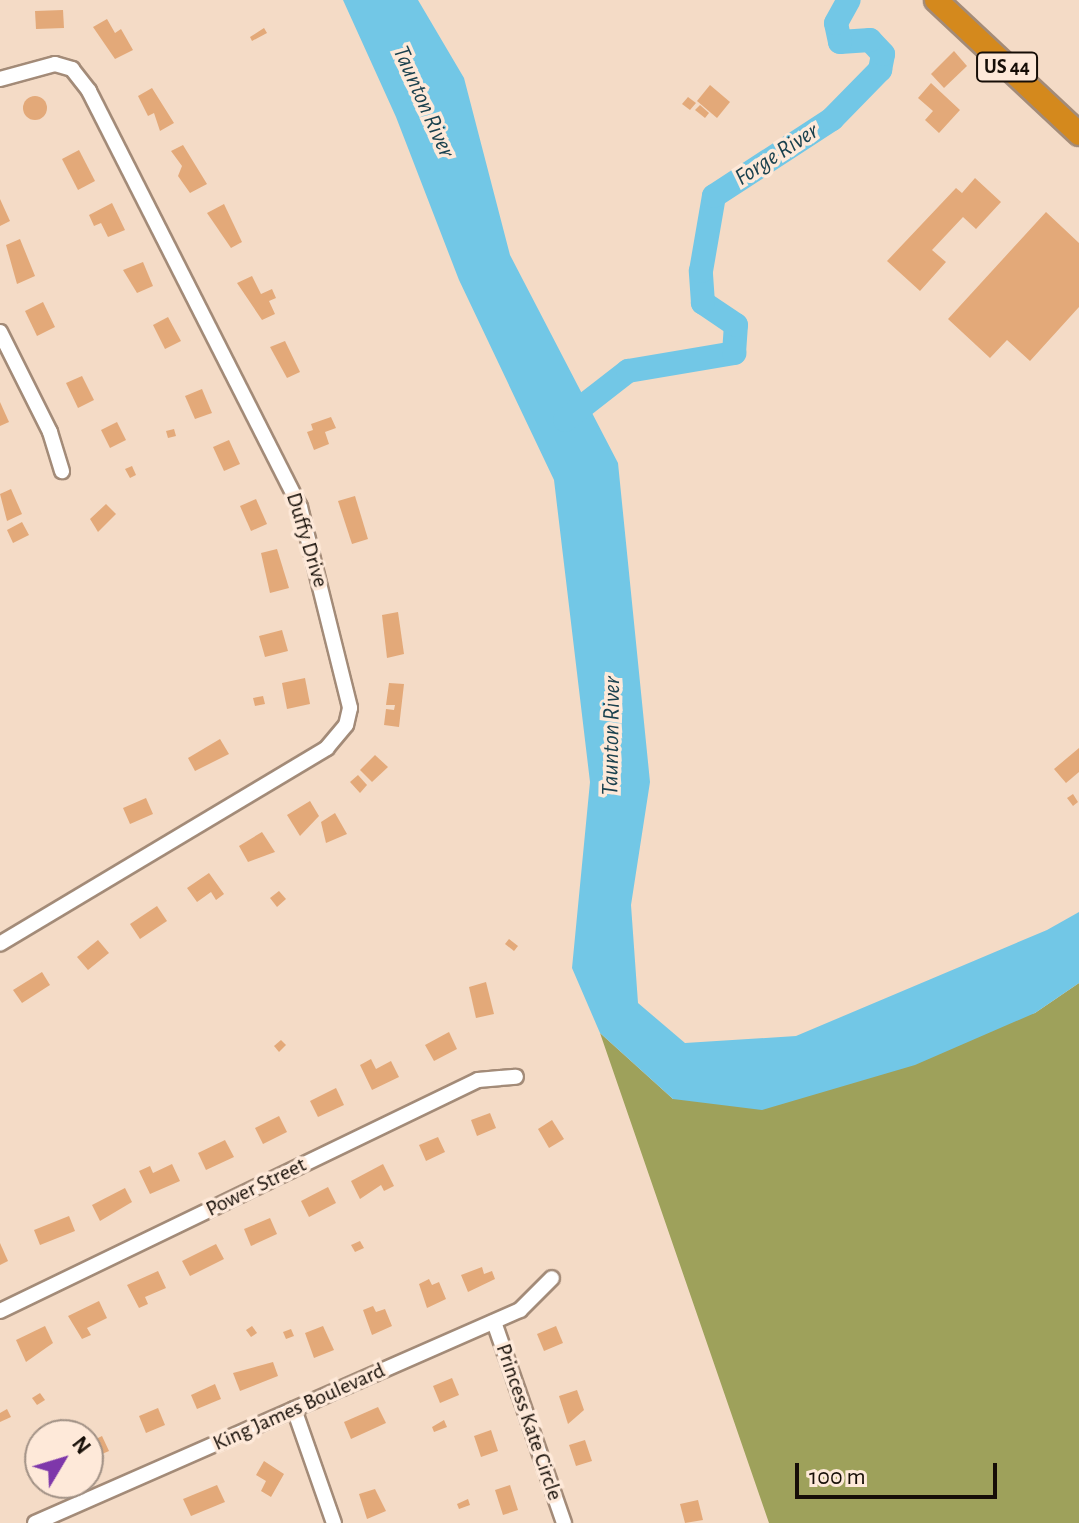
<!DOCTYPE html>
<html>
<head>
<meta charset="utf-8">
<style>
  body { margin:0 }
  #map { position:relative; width:1079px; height:1523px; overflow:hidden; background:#f4dbc6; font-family:"Alegreya Sans",sans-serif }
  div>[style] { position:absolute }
  .forest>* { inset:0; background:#9ea15b }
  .water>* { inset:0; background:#72c7e6 }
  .river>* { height:24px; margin:-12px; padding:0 12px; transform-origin:12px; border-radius:12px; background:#72c7e6 }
  .building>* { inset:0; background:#e3a979 }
  .round { border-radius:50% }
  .roads { filter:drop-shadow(2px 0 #a38b78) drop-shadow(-2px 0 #a38b78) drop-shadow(0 2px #a38b78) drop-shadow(0 -2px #a38b78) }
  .minor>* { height:14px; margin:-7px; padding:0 7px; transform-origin:7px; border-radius:7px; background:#fff }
  .highway>* { height:22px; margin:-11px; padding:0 11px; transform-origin:11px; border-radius:11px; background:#d4891d }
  span { translate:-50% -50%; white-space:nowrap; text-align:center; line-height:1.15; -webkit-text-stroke:7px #fee9d9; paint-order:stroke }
  .shield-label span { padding:2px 6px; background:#fee9d9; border:2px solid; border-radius:6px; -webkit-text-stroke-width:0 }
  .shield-label { font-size:20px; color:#160e07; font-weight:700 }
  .street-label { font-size:22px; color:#160e07 }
  .water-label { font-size:24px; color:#1a414e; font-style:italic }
  .north { position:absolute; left:24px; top:1419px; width:80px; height:80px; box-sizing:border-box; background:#fee9d9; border:2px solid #a19185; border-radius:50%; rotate:52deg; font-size:22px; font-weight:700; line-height:32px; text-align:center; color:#160e07 }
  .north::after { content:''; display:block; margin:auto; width:28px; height:36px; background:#7e37aa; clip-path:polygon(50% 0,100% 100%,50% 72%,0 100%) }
  .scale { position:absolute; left:795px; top:1463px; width:202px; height:36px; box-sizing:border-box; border:4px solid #160e07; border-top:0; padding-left:10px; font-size:24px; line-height:28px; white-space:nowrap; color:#160e07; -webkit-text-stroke:6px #fee9d9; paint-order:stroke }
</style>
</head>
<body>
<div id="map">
  <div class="forest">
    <i style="clip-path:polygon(1079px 983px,1079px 1523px,769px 1523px,600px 1033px,673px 1099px,1035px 1013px)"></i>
  </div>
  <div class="water">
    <i style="clip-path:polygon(343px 0,418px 0,464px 78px,510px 255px,618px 463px,650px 782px,631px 905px,638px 1003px,685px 1043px,796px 1036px,1047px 930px,1079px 912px,1079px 983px,1035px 1013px,915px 1065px,762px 1110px,673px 1099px,600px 1033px,572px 968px,590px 782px,554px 480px,459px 280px,396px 117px)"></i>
  </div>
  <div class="river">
    <i style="left:565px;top:420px;width:80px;rotate:-37.9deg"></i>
    <i style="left:628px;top:371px;width:108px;rotate:-9.6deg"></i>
    <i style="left:734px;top:353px;width:28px;rotate:-86deg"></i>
    <i style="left:736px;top:325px;width:40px;rotate:-146deg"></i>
    <i style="left:703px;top:303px;width:32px;rotate:-94deg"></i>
    <i style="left:701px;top:271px;width:76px;rotate:-80.2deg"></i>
    <i style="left:714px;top:196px;width:141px;rotate:-33.1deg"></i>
    <i style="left:832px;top:119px;width:69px;rotate:-45.6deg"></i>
    <i style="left:880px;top:70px;width:16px;rotate:-79deg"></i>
    <i style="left:883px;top:54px;width:19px;rotate:-133deg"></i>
    <i style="left:870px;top:40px;width:30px;rotate:176deg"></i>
    <i style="left:840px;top:42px;width:19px;rotate:-102deg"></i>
    <i style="left:836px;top:23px;width:26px;rotate:-61deg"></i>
  </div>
  <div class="building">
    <i style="clip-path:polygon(63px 10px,64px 28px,36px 29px,35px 11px)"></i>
    <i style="clip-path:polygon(107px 19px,115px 33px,121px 29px,133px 50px,115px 59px,93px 27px)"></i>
    <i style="clip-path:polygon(264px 28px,267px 33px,252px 41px,250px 37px)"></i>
    <i style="clip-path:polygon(954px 51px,967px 66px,944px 88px,931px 74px)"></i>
    <i style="clip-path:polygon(931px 83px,960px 110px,939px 133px,925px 120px,933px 111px,918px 98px)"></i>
    <i style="clip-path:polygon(710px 85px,730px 102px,717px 118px,697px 101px)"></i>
    <i style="clip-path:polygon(152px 88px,174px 123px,160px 131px,154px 113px,148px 116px,138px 96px)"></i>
    <i class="round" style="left:23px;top:96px;width:24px;height:24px"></i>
    <i style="clip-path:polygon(688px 97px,696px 103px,690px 110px,682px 104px)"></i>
    <i style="clip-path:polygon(700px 105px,709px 113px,705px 118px,695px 110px)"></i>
    <i style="clip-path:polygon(183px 145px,207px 184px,190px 193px,178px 176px,182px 166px,171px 151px)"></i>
    <i style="clip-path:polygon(79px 150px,95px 181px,78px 190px,62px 159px)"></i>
    <i style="clip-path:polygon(975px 178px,1001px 202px,976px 229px,963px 217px,932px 250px,946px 262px,920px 291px,887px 261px,956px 188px,962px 193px)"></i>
    <i style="clip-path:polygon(0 199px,10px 221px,0 226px)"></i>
    <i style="clip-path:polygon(112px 203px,125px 230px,108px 237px,101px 223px,94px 226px,89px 215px)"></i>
    <i style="clip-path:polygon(224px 204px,242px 242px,231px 248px,207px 213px)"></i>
    <i style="clip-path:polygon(1046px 212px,1079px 243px,1079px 307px,1030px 361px,1007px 340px,990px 358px,948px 319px)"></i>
    <i style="clip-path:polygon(20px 239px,35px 276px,17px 284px,6px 245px)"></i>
    <i style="clip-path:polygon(143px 262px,153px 286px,137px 293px,123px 270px)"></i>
    <i style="clip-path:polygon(252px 276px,261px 294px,272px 289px,276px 298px,269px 301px,275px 314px,262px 320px,237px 283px)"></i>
    <i style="clip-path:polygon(43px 302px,55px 327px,37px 336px,25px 311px)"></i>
    <i style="clip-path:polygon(168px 317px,181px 341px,165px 349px,153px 325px)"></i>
    <i style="clip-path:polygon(285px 341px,300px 372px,287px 378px,270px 347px)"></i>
    <i style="clip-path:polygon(82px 376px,94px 400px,78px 408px,66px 383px)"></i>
    <i style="clip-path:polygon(202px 389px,212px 413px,195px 419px,185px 396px)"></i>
    <i style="clip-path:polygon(0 402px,9px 422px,0 426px)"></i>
    <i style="clip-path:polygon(331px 417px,336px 428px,325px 432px,329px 444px,314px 450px,307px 432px,313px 430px,311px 424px)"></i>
    <i style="clip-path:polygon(117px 422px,126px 440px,110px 448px,101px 430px)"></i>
    <i style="clip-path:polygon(174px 429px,176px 436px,168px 438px,166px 431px)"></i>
    <i style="clip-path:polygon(229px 440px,240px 464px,224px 471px,213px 447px)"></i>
    <i style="clip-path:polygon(132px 466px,136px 475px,130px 478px,125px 469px)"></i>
    <i style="clip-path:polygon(11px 489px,22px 514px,7px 521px,0 494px)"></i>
    <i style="clip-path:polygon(355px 496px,368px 539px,352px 544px,338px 501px)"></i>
    <i style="clip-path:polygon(256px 499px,267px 524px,251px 531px,240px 506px)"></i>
    <i style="clip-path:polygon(106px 504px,116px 514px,98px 532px,90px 519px)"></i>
    <i style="clip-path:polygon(22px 522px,29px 535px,13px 543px,7px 530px)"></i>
    <i style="clip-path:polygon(277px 549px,289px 588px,270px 593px,261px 553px)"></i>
    <i style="clip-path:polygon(398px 612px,404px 654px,387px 658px,382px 615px)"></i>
    <i style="clip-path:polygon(282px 630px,288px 651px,265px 657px,259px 636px)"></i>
    <i style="clip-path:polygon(305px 678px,310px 704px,287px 709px,282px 683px)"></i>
    <i style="clip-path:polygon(389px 683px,404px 684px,399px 727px,384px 725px,386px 709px,394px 710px,395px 705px,386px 705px)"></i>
    <i style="clip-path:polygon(263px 696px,265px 704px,255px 706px,253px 698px)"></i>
    <i style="clip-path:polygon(220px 739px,229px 754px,195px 771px,188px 758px)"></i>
    <i style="clip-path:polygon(1079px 748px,1079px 772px,1066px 783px,1054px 769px)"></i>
    <i style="clip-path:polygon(375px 755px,388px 767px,372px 782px,360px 770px)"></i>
    <i style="clip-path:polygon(358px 775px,367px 785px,360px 793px,350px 782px)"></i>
    <i style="clip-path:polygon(1073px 794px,1078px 802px,1073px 806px,1067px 798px)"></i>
    <i style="clip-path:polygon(146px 798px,153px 814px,130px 824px,123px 808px)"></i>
    <i style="clip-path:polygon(310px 801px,319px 816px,300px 836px,287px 815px)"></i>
    <i style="clip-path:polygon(335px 813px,347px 834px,326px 843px,321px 822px)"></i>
    <i style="clip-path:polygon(262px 832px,275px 852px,248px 862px,239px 846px)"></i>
    <i style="clip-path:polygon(209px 873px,224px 894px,216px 900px,211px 892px,197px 902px,187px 888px)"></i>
    <i style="clip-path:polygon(279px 891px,286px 899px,277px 907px,270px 898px)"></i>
    <i style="clip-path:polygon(157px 906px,167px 921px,140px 939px,130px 924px)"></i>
    <i style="clip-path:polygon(509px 939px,518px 946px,514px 951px,505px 944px)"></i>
    <i style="clip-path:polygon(98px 940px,109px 953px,88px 970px,77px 957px)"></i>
    <i style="clip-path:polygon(42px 972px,50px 985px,22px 1003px,13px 990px)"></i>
    <i style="clip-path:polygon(486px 982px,494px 1014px,476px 1018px,469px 987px)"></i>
    <i style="clip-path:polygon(449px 1032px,457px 1049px,434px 1061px,425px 1045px)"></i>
    <i style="clip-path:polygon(281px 1040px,286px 1045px,279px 1052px,274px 1046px)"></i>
    <i style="clip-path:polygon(371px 1059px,376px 1069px,391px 1061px,399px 1077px,372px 1090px,360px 1065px)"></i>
    <i style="clip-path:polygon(336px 1088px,344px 1105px,318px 1117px,310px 1101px)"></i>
    <i style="clip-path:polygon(490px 1113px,496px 1128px,477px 1136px,471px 1120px)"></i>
    <i style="clip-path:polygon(279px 1116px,287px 1132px,263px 1144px,255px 1128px)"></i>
    <i style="clip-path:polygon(552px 1120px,564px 1139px,549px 1148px,538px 1129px)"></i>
    <i style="clip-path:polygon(438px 1137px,445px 1152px,426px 1161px,419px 1145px)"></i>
    <i style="clip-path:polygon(225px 1140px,234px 1157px,206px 1170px,198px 1153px)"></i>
    <i style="clip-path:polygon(172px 1164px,180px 1181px,150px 1194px,139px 1171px,150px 1166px,153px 1173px)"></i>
    <i style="clip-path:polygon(383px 1164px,394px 1186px,384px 1191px,381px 1185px,360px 1199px,351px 1181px)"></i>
    <i style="clip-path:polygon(328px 1187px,336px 1203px,309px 1217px,301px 1201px)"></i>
    <i style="clip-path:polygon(125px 1188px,132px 1202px,100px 1221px,92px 1205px)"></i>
    <i style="clip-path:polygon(69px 1216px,75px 1231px,40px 1245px,34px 1230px)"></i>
    <i style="clip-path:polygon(270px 1218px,277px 1234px,251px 1246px,244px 1229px)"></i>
    <i style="clip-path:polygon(360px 1241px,364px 1248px,355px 1252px,351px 1245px)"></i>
    <i style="clip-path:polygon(0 1243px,8px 1261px,0 1265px)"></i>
    <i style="clip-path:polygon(216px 1244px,224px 1259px,190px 1276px,182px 1261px)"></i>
    <i style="clip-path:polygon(482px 1267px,484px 1274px,492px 1271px,495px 1279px,468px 1292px,461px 1275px)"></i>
    <i style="clip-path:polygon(158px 1271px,166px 1288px,145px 1297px,148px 1304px,139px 1308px,127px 1285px)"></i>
    <i style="clip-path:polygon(429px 1279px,432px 1285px,439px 1282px,446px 1299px,427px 1308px,419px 1284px)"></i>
    <i style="clip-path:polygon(99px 1301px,107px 1318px,87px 1328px,91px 1335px,82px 1339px,68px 1316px)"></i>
    <i style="clip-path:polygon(373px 1306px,376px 1312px,385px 1309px,392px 1326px,372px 1335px,363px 1310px)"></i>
    <i style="clip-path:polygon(45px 1326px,53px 1343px,26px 1362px,16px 1340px)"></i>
    <i style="clip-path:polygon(252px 1326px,257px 1333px,251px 1337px,246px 1330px)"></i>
    <i style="clip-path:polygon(323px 1326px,334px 1350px,314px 1358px,305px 1333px)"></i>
    <i style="clip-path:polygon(556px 1326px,563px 1343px,544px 1351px,537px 1334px)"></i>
    <i style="clip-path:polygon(291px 1329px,294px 1336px,286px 1339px,283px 1332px)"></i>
    <i style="clip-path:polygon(273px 1362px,278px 1376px,240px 1391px,233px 1373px)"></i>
    <i style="clip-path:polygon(452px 1378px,459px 1395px,440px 1403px,433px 1386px)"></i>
    <i style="clip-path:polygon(215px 1384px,221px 1399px,197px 1409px,191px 1395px)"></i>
    <i style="clip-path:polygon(577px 1390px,584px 1410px,568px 1424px,559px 1396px)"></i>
    <i style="clip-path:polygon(40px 1393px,45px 1400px,37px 1405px,32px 1398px)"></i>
    <i style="clip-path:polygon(378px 1407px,386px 1423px,351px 1439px,344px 1422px)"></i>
    <i style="clip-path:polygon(158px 1408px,165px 1425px,146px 1433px,139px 1416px)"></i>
    <i style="clip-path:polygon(7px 1409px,11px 1417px,0 1422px,0 1413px)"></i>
    <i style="clip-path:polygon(444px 1420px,447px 1427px,434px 1432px,432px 1427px)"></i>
    <i style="clip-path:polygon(491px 1430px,498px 1451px,481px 1457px,474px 1436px)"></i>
    <i style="clip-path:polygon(102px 1436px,109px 1451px,88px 1460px,88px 1443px)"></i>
    <i style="clip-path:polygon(585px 1440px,592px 1461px,576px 1466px,569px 1445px)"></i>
    <i style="clip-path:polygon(264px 1461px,284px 1474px,271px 1497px,261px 1491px,266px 1481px,256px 1475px)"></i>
    <i style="clip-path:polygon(217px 1485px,225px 1502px,191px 1516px,183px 1499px)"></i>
    <i style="clip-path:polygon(510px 1485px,518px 1510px,503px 1515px,495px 1490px)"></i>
    <i style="clip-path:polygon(375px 1489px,386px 1511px,367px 1519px,359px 1494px)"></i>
    <i style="clip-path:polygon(468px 1499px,470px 1505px,459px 1509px,457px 1504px)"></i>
    <i style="clip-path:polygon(698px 1500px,703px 1520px,685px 1523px,680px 1504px)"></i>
  </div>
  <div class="roads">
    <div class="minor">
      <i style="left:0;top:79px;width:57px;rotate:-15.3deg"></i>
      <i style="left:55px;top:64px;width:18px;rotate:16deg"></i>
      <i style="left:72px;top:69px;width:28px;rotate:52deg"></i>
      <i style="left:89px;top:91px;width:466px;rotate:63.1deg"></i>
      <i style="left:300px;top:507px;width:207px;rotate:76deg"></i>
      <i style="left:350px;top:708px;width:17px;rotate:103deg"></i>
      <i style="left:346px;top:725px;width:30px;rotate:130deg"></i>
      <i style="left:327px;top:748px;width:381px;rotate:149.1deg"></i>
      <i style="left:0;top:332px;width:112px;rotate:63.4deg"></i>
      <i style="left:50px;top:432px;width:41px;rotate:72.9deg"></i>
      <i style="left:0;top:1311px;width:531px;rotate:-25.79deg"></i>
      <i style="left:478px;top:1080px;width:38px;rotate:-5deg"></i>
      <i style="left:494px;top:1322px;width:213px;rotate:70.8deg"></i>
      <i style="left:294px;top:1409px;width:121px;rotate:70.7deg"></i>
      <i style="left:35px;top:1523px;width:530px;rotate:-23.71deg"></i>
      <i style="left:520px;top:1310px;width:45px;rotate:-45deg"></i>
    </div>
    <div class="highway">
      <i style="left:936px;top:0;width:196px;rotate:43.1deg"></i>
    </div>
  </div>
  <div class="shield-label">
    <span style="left:1007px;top:67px">US 44</span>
  </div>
  <div class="street-label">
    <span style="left:307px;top:540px;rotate:73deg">Duffy Drive</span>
    <span style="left:256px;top:1187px;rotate:-26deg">Power Street</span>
    <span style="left:299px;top:1407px;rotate:-24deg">King James Boulevard</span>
    <span style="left:529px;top:1422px;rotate:71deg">Princess Kate Circle</span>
  </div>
  <div class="water-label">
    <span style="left:423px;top:102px;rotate:66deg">Taunton River</span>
    <span style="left:777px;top:155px;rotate:-33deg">Forge River</span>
    <span style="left:612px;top:736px;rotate:-89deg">Taunton River</span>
  </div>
  <div class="north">N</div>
  <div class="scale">100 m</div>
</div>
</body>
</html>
